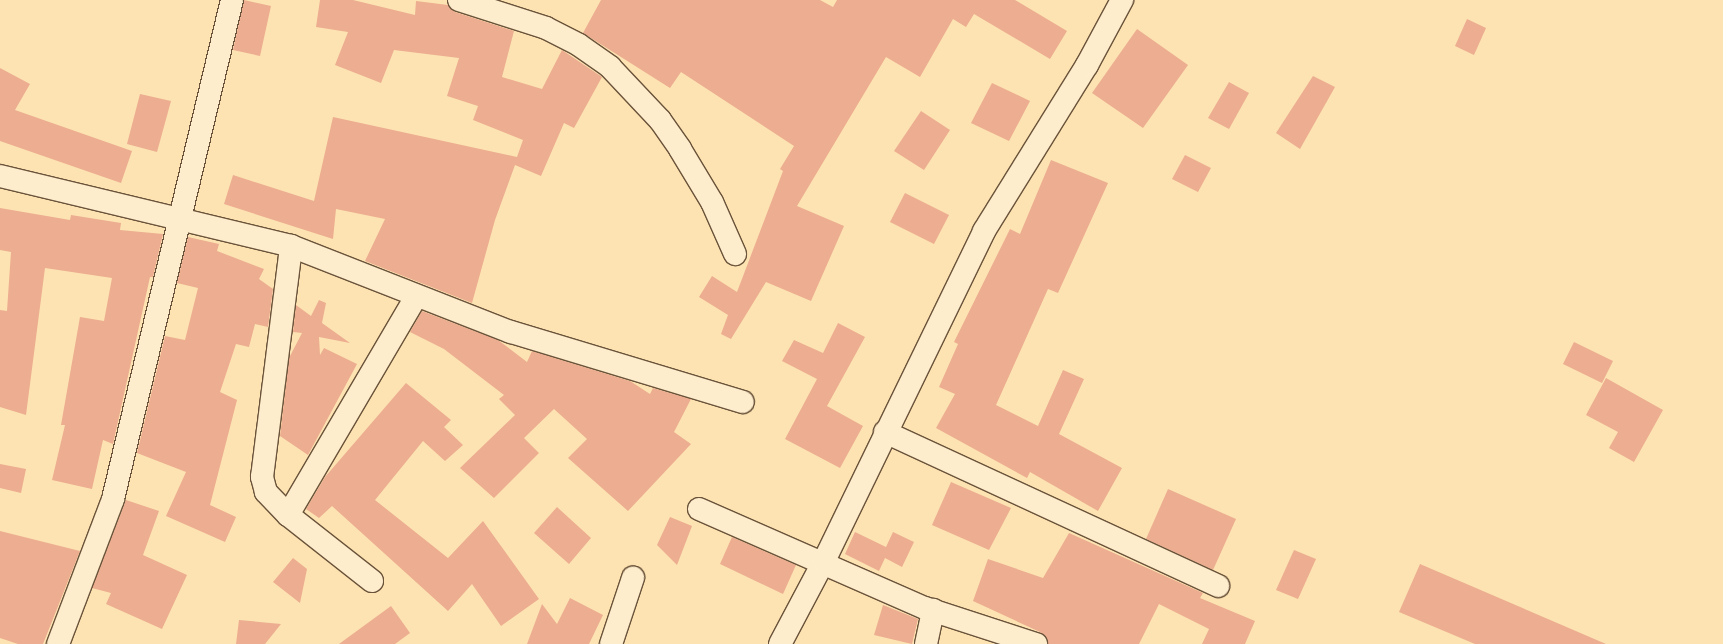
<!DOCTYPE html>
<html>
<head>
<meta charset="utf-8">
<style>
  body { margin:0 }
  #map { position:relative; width:1723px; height:644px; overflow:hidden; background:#fde3b2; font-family:"Sorts Mill Goudy",serif }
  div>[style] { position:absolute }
  .building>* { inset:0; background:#ecad90 }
  .roads { filter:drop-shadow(1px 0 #6a533a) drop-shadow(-1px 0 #6a533a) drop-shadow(0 1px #6a533a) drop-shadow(0 -1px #6a533a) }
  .minor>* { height:22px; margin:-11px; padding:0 11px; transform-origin:11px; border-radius:11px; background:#feedcd }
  span { translate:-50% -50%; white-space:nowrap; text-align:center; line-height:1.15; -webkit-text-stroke:3px #feedcd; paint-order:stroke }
</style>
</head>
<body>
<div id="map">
  <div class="building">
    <i style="clip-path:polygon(244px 0,271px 6px,260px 56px,233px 50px)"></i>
    <i style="clip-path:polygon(320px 0,353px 0,415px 15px,416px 1px,448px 5px,455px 12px,514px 31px,502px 77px,542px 89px,562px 50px,602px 77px,574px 128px,564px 123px,541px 176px,515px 165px,495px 220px,472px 303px,365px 261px,385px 219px,336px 209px,333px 239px,224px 204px,233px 175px,314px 201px,333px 117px,517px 157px,523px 140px,473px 120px,478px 106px,447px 96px,459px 58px,394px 50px,381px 83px,335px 65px,348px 32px,316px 27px)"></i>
    <i style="clip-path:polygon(601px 0,820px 0,833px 7px,837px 0,1015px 0,1067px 31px,1050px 59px,974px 14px,966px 27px,953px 19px,920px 77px,886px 57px,797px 206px,844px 226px,811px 301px,766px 282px,731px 339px,721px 334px,728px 315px,699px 297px,712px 276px,737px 292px,783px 171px,780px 169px,794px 146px,681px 72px,670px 88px,583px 33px)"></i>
    <i style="clip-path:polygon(1467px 19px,1486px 28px,1474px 55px,1455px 46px)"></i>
    <i style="clip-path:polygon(1137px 29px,1188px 65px,1143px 128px,1092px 93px)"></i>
    <i style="clip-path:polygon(0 68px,30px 84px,15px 110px,132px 151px,121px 183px,0 141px)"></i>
    <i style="clip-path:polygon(1313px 76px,1335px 87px,1300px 149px,1276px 133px)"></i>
    <i style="clip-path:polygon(1229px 82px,1249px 93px,1229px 129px,1208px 118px)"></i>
    <i style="clip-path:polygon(992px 83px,1030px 101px,1009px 141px,971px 123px)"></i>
    <i style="clip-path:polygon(140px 94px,171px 101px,157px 152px,127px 144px)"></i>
    <i style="clip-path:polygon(921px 111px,950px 130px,924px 170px,894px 151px)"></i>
    <i style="clip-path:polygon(1185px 155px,1211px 168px,1198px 192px,1172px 179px)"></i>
    <i style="clip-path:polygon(1051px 160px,1108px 183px,1058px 293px,1048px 289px,996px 405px,1038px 426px,1063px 370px,1084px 379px,1059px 434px,1122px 468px,1098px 511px,1030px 472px,1027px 478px,936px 428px,955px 394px,939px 387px,958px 344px,954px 342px,1010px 229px,1020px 234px)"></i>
    <i style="clip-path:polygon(905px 193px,949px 215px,934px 244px,890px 222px)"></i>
    <i style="clip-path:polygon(0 208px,70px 220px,71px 215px,121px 223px,120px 230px,163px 234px,153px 277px,150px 277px,113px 444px,103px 440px,92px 489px,52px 480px,65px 425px,61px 425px,80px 317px,104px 321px,112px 278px,45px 268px,26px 415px,0 407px,0 310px,7px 311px,11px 252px,0 250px)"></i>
    <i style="clip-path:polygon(188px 237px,219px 244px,217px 251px,264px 269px,259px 279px,273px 289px,268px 327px,255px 324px,249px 347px,236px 344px,220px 392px,237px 400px,210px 505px,236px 517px,225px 542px,166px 516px,186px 472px,137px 453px,165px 336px,185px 340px,198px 288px,177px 283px)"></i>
    <i style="clip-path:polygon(319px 300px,326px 303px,322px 323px,350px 343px,319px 337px,320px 355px,324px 348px,357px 364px,308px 455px,280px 436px,289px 358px,302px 333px,293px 332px,296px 305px,311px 316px)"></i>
    <i style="clip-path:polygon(422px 311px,498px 340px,527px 362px,532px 351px,630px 381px,650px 394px,653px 388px,691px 399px,674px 432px,691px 444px,628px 511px,568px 458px,587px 439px,554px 409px,524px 438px,539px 453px,494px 498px,460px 468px,515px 415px,499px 399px,504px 395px,444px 349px,410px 332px)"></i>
    <i style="clip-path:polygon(838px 323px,865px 337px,827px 406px,863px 426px,840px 468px,785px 439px,817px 379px,782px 361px,794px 340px,823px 353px)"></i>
    <i style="clip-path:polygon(1574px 342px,1613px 361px,1602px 383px,1563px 364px)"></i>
    <i style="clip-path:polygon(1606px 378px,1663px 410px,1634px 462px,1609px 448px,1618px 432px,1586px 415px)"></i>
    <i style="clip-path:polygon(406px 383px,451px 420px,444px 427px,463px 445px,445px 461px,423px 441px,375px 500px,448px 558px,483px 521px,539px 599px,501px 626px,472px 584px,448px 611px,332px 506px,319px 518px,306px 509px,325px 477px)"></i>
    <i style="clip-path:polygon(0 464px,26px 469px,21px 493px,0 488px)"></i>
    <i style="clip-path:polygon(951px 482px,1011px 508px,989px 550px,932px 525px)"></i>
    <i style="clip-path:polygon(1168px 489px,1236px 519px,1213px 570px,1146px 539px)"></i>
    <i style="clip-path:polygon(126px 500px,159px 511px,143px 555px,187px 575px,162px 629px,106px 604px,111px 593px,92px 588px)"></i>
    <i style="clip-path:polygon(557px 507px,591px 538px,569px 564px,534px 533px)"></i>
    <i style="clip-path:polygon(670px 517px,692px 526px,677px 565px,657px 545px)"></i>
    <i style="clip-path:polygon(0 531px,80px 551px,43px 644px,18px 644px,0 638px)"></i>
    <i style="clip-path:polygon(855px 532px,886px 547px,893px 532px,914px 542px,902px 567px,885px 558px,879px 571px,845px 554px)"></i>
    <i style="clip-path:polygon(1069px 533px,1203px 593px,1200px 598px,1255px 621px,1245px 644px,1202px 644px,1209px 629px,1159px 604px,1139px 644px,1048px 644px,1040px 632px,973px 601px,988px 559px,1043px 578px)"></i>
    <i style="clip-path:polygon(732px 537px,796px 565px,783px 594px,720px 564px)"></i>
    <i style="clip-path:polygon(1294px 550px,1316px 559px,1298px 599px,1276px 590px)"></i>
    <i style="clip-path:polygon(293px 558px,307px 569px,300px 603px,273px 582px)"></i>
    <i style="clip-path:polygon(1420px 564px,1606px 644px,1475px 644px,1399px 612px)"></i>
    <i style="clip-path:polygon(570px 598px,603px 615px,589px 644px,527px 644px,542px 604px,557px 624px)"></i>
    <i style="clip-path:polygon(883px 605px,918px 619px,912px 644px,874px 635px)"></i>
    <i style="clip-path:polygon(391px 606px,410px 633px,395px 644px,339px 644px)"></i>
    <i style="clip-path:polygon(239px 620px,281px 624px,265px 644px,236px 644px)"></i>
  </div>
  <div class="roads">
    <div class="minor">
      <i style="left:459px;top:0;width:91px;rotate:17.8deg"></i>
      <i style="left:546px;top:28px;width:37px;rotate:27deg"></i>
      <i style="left:579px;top:45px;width:38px;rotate:35deg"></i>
      <i style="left:610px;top:67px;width:73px;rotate:46.7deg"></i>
      <i style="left:660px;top:120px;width:35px;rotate:55deg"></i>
      <i style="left:680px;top:149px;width:62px;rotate:58.9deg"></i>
      <i style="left:712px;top:202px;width:57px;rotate:66.1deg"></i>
      <i style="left:0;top:176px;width:299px;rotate:13.5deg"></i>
      <i style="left:291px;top:246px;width:236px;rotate:21.4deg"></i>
      <i style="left:511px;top:332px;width:242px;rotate:16.8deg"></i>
      <i style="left:885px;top:432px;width:367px;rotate:24.8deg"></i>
      <i style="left:699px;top:509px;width:247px;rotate:23.7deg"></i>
      <i style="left:925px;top:608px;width:117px;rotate:18deg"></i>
      <i style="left:288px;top:515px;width:32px;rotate:-134deg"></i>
      <i style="left:266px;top:492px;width:16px;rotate:-105deg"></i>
      <i style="left:262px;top:477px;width:233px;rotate:-82.8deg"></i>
      <i style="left:372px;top:581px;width:107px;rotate:-141.8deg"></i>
      <i style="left:288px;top:515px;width:253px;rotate:-59.6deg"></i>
      <i style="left:58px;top:644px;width:155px;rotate:-69.2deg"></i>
      <i style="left:113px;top:499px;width:513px;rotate:-76.59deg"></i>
      <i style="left:611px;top:644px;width:70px;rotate:-71.6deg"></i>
      <i style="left:780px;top:644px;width:94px;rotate:-62.1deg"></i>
      <i style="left:824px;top:561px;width:367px;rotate:-64.1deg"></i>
      <i style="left:984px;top:231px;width:195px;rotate:-58.2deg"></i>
      <i style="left:1087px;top:65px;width:74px;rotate:-61.7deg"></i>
      <i style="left:926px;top:644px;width:35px;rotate:-78deg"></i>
    </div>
  </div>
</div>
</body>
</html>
